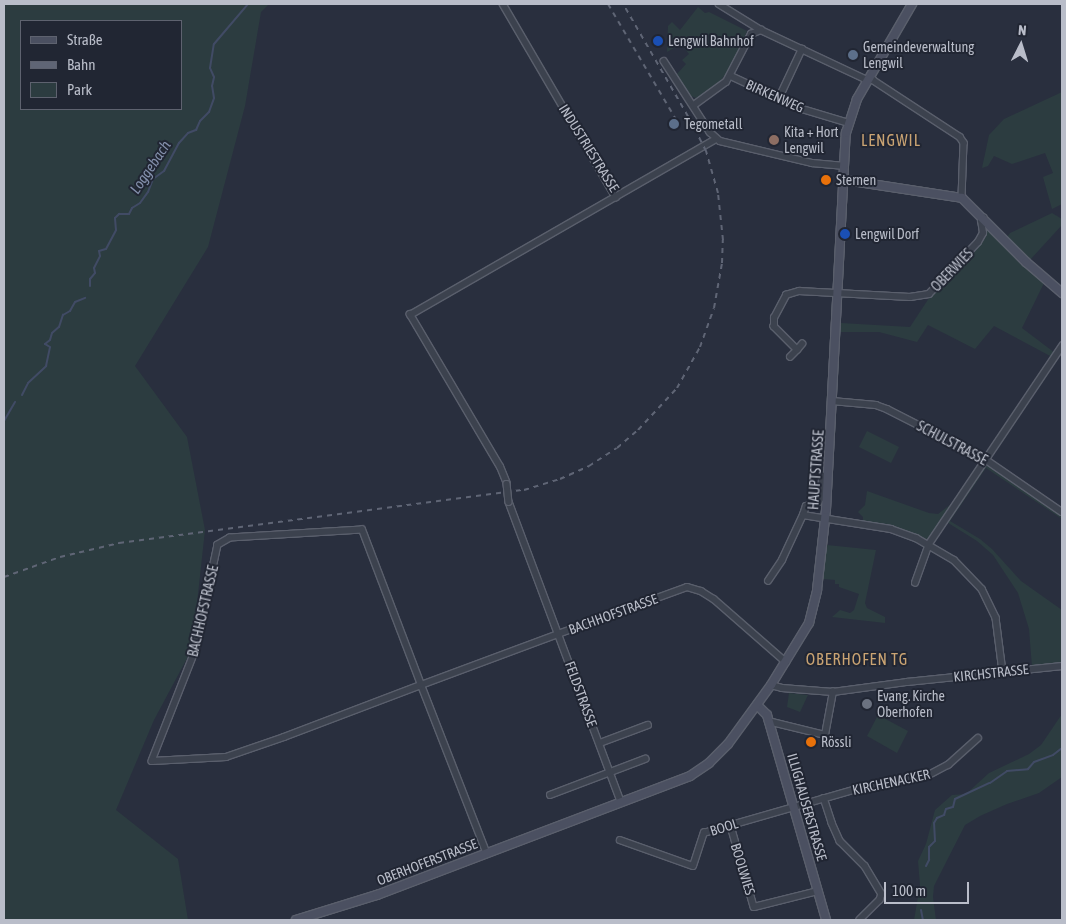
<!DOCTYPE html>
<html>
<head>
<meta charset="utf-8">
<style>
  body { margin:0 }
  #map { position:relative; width:1066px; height:924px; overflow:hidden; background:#292f3e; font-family:"Asap Condensed",sans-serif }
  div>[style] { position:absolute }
  .green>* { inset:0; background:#2c3c40 }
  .stream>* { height:2px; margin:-1px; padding:0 1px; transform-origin:1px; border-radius:1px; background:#414b65 }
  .roads { filter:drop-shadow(1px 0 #5a5f6c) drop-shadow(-1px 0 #5a5f6c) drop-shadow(0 1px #5a5f6c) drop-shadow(0 -1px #5a5f6c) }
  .street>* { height:5.5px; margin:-2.75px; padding:0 2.75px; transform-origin:2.75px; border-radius:2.75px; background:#3c424e }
  .secondary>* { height:8px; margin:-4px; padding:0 4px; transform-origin:4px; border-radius:4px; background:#4b5061 }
  .rail>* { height:2px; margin-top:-1px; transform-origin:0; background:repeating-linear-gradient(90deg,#5f6575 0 5px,transparent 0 10px) }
  .bridges { filter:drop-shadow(1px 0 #5a5f6c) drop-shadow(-1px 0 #5a5f6c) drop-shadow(0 1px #5a5f6c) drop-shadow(0 -1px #5a5f6c) }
  .street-bridge>* { height:5.5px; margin:-2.75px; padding:0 2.75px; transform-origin:2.75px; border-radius:2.75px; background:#3c424e }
  .dots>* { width:14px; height:14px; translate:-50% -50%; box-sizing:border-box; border:2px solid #212633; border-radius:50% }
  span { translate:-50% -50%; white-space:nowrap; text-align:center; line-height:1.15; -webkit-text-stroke:4px #212633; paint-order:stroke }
  .poi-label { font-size:14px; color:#b9bdc9 }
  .left { translate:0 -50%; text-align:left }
  .street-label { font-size:14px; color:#b9bdc9 }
  .water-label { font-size:15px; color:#8490ac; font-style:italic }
  .quarter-label { font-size:16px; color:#caa473; letter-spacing:1px }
  .frame { position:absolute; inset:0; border:5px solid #b9bdc9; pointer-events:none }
  .legend { position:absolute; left:20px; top:20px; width:162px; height:90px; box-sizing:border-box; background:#212633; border:1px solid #5e626f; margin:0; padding:6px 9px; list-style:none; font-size:15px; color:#b9bdc9 }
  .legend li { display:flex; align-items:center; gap:10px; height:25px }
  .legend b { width:25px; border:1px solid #5e626f }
  .north { position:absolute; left:996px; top:20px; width:50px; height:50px; -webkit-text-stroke:4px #212633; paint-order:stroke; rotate:5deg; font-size:14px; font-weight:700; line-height:20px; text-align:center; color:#b9bdc9 }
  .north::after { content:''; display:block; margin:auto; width:18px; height:22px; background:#b9bdc9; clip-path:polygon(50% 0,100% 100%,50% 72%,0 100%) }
  .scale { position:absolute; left:884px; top:882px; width:85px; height:22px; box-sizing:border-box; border:2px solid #b9bdc9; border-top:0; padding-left:6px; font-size:15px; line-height:18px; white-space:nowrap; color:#b9bdc9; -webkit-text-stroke:4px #212633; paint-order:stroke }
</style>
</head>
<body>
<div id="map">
  <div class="green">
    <i style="clip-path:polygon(evenodd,4px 4px,269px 4px,261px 12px,245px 106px,208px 247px,135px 366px,187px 437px,205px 530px,192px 649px,154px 720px,116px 810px,178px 859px,188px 920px,4px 920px,4px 4px,21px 21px,181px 21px,181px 109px,21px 109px,21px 21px)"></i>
    <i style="clip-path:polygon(698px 7px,705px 13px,709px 12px,747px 31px,733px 65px,717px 85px,696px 98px,691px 96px,676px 75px,686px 64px,682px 60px,689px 54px,681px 44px,667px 52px,668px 26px,672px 22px,680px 30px)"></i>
    <i style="clip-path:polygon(1062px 92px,1062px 204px,1052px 209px,1043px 177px,1053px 173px,1045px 153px,1012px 164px,994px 156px,988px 166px,982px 168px,989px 135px,1004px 119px)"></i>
    <i style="clip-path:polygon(1052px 213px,1062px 219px,1062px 225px,1029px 261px,1007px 237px,1010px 233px)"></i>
    <i style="clip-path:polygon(984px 225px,1044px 283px,1022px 328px,1055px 353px,1052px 357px,994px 326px,975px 349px,928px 325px,917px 342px,879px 332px,840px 332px,841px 323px,910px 327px,931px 295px,979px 244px)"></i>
    <i style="clip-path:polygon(867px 431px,899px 447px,891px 463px,859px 447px)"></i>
    <i style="clip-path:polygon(987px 464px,1062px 513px,1062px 519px,986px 468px,950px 521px,980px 539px,992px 549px,1021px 581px,1062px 610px,1062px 664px,1032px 667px,1029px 629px,1018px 593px,993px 555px,977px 541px,945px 521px,983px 465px)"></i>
    <i style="clip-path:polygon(867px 491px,929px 513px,938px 514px,951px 504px,952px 505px,927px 540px,894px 528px,863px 522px,863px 517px,858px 512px,865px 505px)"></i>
    <i style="clip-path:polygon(827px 545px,876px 550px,865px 603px,867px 608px,885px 617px,885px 623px,832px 617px,840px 610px,850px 613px,854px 610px,859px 594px,839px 587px,839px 584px,835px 584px,835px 580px,823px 579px)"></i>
    <i style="clip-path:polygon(789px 693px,808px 695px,800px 712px,787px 707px)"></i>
    <i style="clip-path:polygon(1062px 714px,1062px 777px,1039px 793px,1007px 804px,980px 816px,965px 825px,934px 886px,933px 897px,936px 920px,914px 920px,920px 885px,918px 861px,926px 844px,935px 810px,952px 795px,966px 794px,989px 773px,1029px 754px,1041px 745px)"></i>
    <i style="clip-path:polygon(878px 715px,908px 731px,897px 753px,867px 736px)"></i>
  </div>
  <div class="stream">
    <i style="left:90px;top:286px;width:7px;rotate:-90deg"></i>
    <i style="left:90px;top:279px;width:8px;rotate:-50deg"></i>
    <i style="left:95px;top:273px;width:5px;rotate:-101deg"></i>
    <i style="left:94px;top:268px;width:13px;rotate:-63deg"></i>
    <i style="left:100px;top:256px;width:5px;rotate:-101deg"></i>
    <i style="left:99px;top:251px;width:7px;rotate:-16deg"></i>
    <i style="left:106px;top:249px;width:21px;rotate:-62deg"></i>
    <i style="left:116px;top:230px;width:12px;rotate:-95deg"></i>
    <i style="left:115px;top:218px;width:6px;rotate:-45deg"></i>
    <i style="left:119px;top:214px;width:10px"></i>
    <i style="left:129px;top:214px;width:7px;rotate:-63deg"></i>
    <i style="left:132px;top:208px;width:9px;rotate:-32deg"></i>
    <i style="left:140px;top:203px;width:14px;rotate:-54deg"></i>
    <i style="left:148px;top:192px;width:14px;rotate:-69deg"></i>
    <i style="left:153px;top:179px;width:14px;rotate:-36deg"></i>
    <i style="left:164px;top:171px;width:32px;rotate:-62deg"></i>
    <i style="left:179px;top:143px;width:13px;rotate:-48deg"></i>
    <i style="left:188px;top:133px;width:9px;rotate:-21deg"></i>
    <i style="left:196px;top:130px;width:10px;rotate:-66deg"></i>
    <i style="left:200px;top:121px;width:13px;rotate:-45deg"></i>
    <i style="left:209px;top:112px;width:15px;rotate:-70deg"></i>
    <i style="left:214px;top:98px;width:12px;rotate:-99deg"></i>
    <i style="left:212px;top:86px;width:9px;rotate:-77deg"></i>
    <i style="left:214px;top:77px;width:10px;rotate:-114deg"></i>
    <i style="left:210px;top:68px;width:24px;rotate:-81deg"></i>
    <i style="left:214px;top:44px;width:52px;rotate:-49.6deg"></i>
    <i style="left:22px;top:395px;width:13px;rotate:-63deg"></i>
    <i style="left:28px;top:383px;width:25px;rotate:-43deg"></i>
    <i style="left:46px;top:366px;width:19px;rotate:-78deg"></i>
    <i style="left:50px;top:347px;width:6px;rotate:-149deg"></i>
    <i style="left:45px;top:344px;width:6px;rotate:-39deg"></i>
    <i style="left:50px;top:340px;width:7px;rotate:-74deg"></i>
    <i style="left:52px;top:333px;width:9px;rotate:-41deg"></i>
    <i style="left:59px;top:327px;width:13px;rotate:-72deg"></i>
    <i style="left:63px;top:315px;width:8px;rotate:-30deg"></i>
    <i style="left:70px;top:311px;width:10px;rotate:-61deg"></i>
    <i style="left:75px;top:302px;width:11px;rotate:-22deg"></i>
    <i style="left:4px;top:421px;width:22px;rotate:-60deg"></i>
    <i style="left:926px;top:866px;width:7px;rotate:-63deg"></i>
    <i style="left:929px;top:860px;width:13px;rotate:-90deg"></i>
    <i style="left:929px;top:847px;width:8px;rotate:-45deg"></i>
    <i style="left:935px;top:841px;width:18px;rotate:-93deg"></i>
    <i style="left:934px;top:823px;width:6px;rotate:-59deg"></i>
    <i style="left:937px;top:818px;width:8px;rotate:-23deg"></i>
    <i style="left:944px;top:815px;width:6px;rotate:-72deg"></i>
    <i style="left:946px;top:809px;width:7px;rotate:-16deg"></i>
    <i style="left:953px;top:807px;width:8px;rotate:-76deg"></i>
    <i style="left:955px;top:799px;width:38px;rotate:-25deg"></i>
    <i style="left:990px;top:783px;width:21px;rotate:-35deg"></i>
    <i style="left:1007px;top:771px;width:21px;rotate:-5deg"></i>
    <i style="left:1028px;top:769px;width:9px;rotate:-49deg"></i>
    <i style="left:1034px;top:762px;width:20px;rotate:-20deg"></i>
    <i style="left:1053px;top:755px;width:11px;rotate:-38deg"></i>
    <i style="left:921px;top:910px;width:10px;rotate:79deg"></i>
  </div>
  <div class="roads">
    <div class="street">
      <i style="left:503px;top:4px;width:224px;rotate:59.7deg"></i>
      <i style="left:719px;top:4px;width:49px;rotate:31.8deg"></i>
      <i style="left:761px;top:30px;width:115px;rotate:25.2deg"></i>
      <i style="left:865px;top:79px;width:8px;rotate:7deg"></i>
      <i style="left:873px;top:80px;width:104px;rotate:33.2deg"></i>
      <i style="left:960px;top:137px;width:7px;rotate:56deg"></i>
      <i style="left:964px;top:143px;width:55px;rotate:92.1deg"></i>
      <i style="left:664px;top:61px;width:85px;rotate:57.1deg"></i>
      <i style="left:710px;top:132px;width:13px;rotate:42deg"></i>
      <i style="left:720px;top:141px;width:95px;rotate:13.4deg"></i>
      <i style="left:812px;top:163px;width:33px;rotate:5deg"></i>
      <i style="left:731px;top:76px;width:78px;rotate:24.9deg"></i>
      <i style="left:802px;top:109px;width:49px;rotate:16.6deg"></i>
      <i style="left:779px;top:98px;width:54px;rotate:-64.9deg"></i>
      <i style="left:694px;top:105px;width:39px;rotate:-36deg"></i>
      <i style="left:726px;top:82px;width:54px;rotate:-62.5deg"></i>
      <i style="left:751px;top:34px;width:11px;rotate:-22deg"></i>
      <i style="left:797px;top:350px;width:8px;rotate:-50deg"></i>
      <i style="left:790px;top:357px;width:10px;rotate:-45deg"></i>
      <i style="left:797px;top:350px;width:33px;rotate:-135deg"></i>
      <i style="left:774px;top:327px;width:9px;rotate:-90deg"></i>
      <i style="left:774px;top:318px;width:26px;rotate:-62deg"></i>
      <i style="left:786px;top:295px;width:14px;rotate:-17deg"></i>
      <i style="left:799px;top:291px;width:111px;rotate:3.1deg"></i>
      <i style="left:910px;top:297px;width:19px;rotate:-9deg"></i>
      <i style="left:929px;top:294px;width:71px;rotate:-46.7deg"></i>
      <i style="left:978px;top:242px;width:10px;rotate:-61deg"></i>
      <i style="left:983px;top:233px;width:12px;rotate:-99deg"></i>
      <i style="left:981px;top:221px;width:4px;rotate:-56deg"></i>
      <i style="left:832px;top:401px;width:44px;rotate:5.2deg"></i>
      <i style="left:876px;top:405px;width:12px;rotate:20deg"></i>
      <i style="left:887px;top:409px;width:110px;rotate:27deg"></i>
      <i style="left:985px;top:459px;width:93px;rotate:34.5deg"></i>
      <i style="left:507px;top:484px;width:18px;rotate:-112deg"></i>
      <i style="left:500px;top:467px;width:177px;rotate:-120.6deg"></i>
      <i style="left:410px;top:315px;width:353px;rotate:-29.9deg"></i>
      <i style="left:509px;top:502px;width:320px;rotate:69.5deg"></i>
      <i style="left:803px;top:515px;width:9px;rotate:-72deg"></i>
      <i style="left:806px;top:506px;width:13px;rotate:-18deg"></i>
      <i style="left:818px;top:502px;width:5px;rotate:-53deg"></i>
      <i style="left:821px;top:498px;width:22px;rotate:-87deg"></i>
      <i style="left:768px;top:581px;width:25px;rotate:-56deg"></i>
      <i style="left:782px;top:560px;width:50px;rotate:-65deg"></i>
      <i style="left:803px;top:515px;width:89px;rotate:9deg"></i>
      <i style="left:891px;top:529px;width:27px;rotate:20deg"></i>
      <i style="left:916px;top:538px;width:44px;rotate:30.1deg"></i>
      <i style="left:954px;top:560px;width:40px;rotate:46deg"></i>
      <i style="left:982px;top:589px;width:32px;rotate:64deg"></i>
      <i style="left:996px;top:618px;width:54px;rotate:82.6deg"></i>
      <i style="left:915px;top:583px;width:41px;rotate:-70.3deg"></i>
      <i style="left:929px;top:544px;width:239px;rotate:-56.1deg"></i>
      <i style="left:771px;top:685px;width:11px;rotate:15deg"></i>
      <i style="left:782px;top:688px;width:51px;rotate:4.5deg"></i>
      <i style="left:833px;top:692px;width:75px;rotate:-7.7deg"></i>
      <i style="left:907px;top:682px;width:156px;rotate:-5.9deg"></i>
      <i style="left:768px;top:721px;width:59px;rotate:13.8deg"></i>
      <i style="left:825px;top:735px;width:44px;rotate:-79.5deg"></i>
      <i style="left:600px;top:743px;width:51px;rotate:-20.6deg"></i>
      <i style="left:550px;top:795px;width:102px;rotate:-20.8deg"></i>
      <i style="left:824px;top:798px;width:26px;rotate:72deg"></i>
      <i style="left:832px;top:823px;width:20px;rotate:66deg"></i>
      <i style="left:840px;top:841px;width:35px;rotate:45deg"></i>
      <i style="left:865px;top:866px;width:33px;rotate:59deg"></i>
      <i style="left:882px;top:894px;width:6px;rotate:108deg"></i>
      <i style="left:880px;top:900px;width:28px;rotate:135deg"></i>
      <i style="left:731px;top:826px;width:84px;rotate:74.1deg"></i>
      <i style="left:754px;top:907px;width:66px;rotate:-14deg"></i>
      <i style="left:620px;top:840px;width:77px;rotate:19.6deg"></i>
      <i style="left:693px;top:866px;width:35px;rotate:-72deg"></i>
      <i style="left:704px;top:833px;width:158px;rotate:-16.1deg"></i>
      <i style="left:856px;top:789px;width:72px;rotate:-10.4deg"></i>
      <i style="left:927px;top:776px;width:24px;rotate:-28deg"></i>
      <i style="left:948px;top:765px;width:40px;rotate:-42deg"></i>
      <i style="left:486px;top:852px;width:179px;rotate:-111.3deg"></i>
      <i style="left:421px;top:685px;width:166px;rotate:-110.8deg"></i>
      <i style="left:362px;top:530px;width:132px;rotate:176.5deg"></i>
      <i style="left:230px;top:538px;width:14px;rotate:150deg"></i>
      <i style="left:218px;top:545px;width:109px;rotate:102.1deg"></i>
      <i style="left:195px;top:652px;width:117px;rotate:111.5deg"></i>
      <i style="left:152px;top:761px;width:74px;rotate:-3.1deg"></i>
      <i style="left:226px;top:757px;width:61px;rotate:-19deg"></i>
      <i style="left:284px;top:737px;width:147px;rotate:-20.8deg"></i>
      <i style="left:421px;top:685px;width:146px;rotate:-20.4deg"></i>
      <i style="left:558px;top:634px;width:137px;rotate:-20deg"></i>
      <i style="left:687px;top:587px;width:15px;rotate:16deg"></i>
      <i style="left:701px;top:591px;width:15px;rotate:32deg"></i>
      <i style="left:714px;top:599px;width:96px;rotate:41.2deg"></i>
    </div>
    <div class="secondary">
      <i style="left:845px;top:180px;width:118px;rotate:8.7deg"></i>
      <i style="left:962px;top:198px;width:91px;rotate:45deg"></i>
      <i style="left:1026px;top:262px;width:48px;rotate:40.7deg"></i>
      <i style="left:757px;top:705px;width:14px;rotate:45deg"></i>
      <i style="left:767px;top:715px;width:213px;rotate:73.9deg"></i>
      <i style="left:296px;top:920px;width:85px;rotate:-17.2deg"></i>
      <i style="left:377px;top:895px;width:335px;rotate:-20.8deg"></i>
      <i style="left:690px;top:776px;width:23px;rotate:-34deg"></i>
      <i style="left:709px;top:763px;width:27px;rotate:-45deg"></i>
      <i style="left:728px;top:744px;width:73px;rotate:-53.9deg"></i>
      <i style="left:771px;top:685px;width:73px;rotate:-58.5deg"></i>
      <i style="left:809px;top:623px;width:34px;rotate:-76deg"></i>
      <i style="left:817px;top:590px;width:81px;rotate:-83.6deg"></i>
      <i style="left:826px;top:510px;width:378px;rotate:-87deg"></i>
      <i style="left:846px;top:133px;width:36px;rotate:-72deg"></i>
      <i style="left:857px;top:99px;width:110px;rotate:-59.9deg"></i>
    </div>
  </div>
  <div class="rail">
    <i style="left:608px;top:4px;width:136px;rotate:59.5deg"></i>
    <i style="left:4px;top:577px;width:59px;rotate:-19.7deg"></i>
    <i style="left:60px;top:557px;width:61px;rotate:-13.3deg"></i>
    <i style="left:119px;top:543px;width:408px;rotate:-7.5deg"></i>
    <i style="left:524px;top:490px;width:38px;rotate:-17deg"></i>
    <i style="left:560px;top:479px;width:32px;rotate:-24deg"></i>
    <i style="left:589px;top:466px;width:33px;rotate:-33deg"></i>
    <i style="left:617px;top:448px;width:28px;rotate:-41deg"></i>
    <i style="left:638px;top:430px;width:57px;rotate:-47.1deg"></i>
    <i style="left:677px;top:388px;width:47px;rotate:-60.7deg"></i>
    <i style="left:700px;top:347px;width:41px;rotate:-70.3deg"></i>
    <i style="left:714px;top:308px;width:46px;rotate:-79.9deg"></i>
    <i style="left:722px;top:263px;width:23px;rotate:-88deg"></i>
    <i style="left:723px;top:240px;width:47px;rotate:-96.1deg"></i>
    <i style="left:718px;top:193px;width:44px;rotate:-105.9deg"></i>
    <i style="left:706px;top:151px;width:29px;rotate:-117deg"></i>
    <i style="left:693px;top:125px;width:140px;rotate:-120deg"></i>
  </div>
  <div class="bridges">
    <div class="street-bridge">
      <i style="left:507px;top:484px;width:18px;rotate:84deg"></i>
    </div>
  </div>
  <div class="dots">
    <i style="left:658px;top:41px;background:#1a4fb4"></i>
    <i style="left:853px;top:55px;background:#5c6f8a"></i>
    <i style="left:674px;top:124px;background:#5c6f8a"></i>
    <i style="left:774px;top:140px;background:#8d6e63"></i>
    <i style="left:826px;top:180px;background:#e8710a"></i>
    <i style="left:845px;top:234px;background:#1a4fb4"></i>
    <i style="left:867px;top:704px;background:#6b7280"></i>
    <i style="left:811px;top:742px;background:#e8710a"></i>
  </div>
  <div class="poi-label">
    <span class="left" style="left:668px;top:41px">Lengwil Bahnhof</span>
    <span class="left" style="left:863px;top:55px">Gemeindeverwaltung<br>Lengwil</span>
    <span class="left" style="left:684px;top:124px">Tegometall</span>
    <span class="left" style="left:784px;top:140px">Kita + Hort<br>Lengwil</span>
    <span class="left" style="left:836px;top:180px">Sternen</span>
    <span class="left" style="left:855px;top:234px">Lengwil Dorf</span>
    <span class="left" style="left:877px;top:704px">Evang. Kirche<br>Oberhofen</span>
    <span class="left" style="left:821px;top:742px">Rössli</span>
  </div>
  <div class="street-label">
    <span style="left:775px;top:96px;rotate:24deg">BIRKENWEG</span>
    <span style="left:589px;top:148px;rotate:58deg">INDUSTRIESTRASSE</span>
    <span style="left:952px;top:270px;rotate:-46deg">OBERWIES</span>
    <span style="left:952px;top:443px;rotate:28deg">SCHULSTRASSE</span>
    <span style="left:816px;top:470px;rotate:-86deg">HAUPTSTRASSE</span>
    <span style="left:203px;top:611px;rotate:-77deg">BACHHOFSTRASSE</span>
    <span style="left:613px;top:614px;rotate:-20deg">BACHHOFSTRASSE</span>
    <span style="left:991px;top:673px;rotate:-6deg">KIRCHSTRASSE</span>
    <span style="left:581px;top:694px;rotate:70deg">FELDSTRASSE</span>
    <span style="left:891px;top:782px;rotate:-12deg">KIRCHENACKER</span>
    <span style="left:807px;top:807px;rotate:74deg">ILLIGHAUSERSTRASSE</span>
    <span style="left:724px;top:827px;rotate:-17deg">BOOL</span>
    <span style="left:427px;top:862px;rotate:-21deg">OBERHOFERSTRASSE</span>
    <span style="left:743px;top:869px;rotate:73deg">BOOLWIES</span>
  </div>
  <div class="water-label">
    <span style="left:150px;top:167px;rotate:-56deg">Loggebach</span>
  </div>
  <div class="quarter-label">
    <span style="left:891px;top:140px">LENGWIL</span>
    <span style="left:857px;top:659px">OBERHOFEN TG</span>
  </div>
  <div class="frame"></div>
  <ul class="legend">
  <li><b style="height:6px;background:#4b5061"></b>Straße</li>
  <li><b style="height:6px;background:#5f6575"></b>Bahn</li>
  <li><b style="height:14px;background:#2c3c40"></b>Park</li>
  </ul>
  <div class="north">N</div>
  <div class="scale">100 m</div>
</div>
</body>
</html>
